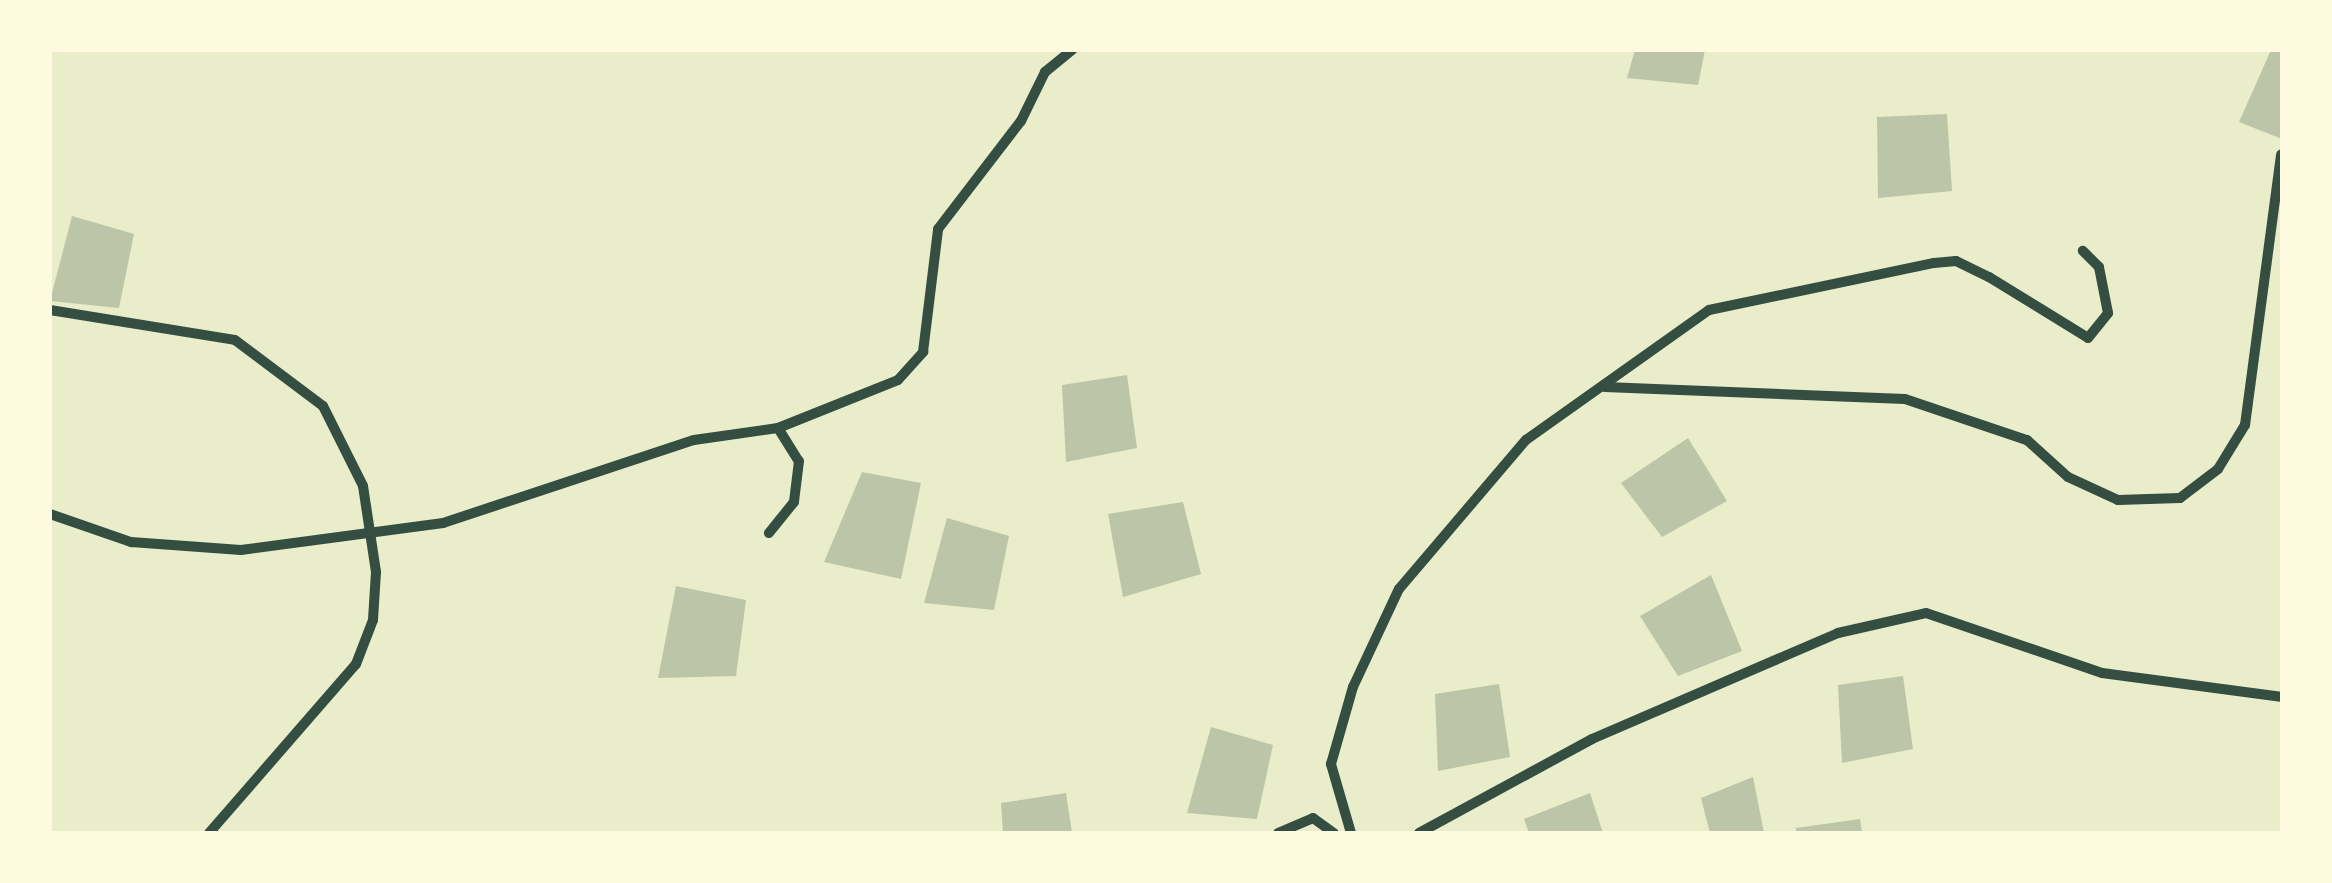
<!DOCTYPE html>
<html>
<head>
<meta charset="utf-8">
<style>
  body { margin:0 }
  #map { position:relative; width:2332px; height:883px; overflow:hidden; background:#e9edc9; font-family:"Nunito Sans",sans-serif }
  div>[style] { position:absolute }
  .building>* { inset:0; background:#bcc5a7 }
  .minor>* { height:10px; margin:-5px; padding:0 5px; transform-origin:5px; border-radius:5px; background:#344e41 }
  span { translate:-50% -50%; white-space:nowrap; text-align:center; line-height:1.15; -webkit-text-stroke:9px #fefae0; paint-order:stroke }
  .frame { position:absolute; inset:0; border:52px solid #fefae0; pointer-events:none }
</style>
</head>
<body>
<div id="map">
  <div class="building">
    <i style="clip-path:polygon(1635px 50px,1705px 50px,1698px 85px,1627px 78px)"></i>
    <i style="clip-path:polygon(2271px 50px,2282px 51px,2282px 139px,2239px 122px)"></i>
    <i style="clip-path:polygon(1947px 114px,1952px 191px,1878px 198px,1877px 117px)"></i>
    <i style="clip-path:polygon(72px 216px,134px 234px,119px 308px,50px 301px)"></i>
    <i style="clip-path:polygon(1127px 375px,1137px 448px,1066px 462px,1062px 385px)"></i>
    <i style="clip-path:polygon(1688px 438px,1727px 501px,1662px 537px,1621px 483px)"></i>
    <i style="clip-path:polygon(862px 472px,921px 483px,901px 579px,824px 562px)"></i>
    <i style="clip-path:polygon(1183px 502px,1201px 574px,1123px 597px,1108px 514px)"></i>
    <i style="clip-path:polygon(947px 518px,1009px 536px,994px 610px,924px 603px)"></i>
    <i style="clip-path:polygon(1711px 575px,1742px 651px,1678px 676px,1640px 616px)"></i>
    <i style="clip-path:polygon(676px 586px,746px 600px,736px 676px,658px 678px)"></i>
    <i style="clip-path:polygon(1903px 676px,1913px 749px,1842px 763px,1838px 685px)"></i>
    <i style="clip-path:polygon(1499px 684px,1510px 757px,1438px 771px,1435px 694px)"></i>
    <i style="clip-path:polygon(1211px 727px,1273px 745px,1257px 819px,1187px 813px)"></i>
    <i style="clip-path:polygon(1753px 777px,1764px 833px,1710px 833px,1701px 798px)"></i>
    <i style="clip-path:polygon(1066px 793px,1072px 833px,1003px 833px,1001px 803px)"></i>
    <i style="clip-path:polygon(1590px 793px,1603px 833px,1529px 833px,1524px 819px)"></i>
    <i style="clip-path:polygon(1860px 819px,1862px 833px,1796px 833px,1796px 828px)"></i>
  </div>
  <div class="minor">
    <i style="left:50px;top:310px;width:187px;rotate:9.2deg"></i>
    <i style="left:235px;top:340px;width:110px;rotate:36.9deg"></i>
    <i style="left:323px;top:406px;width:89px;rotate:63.4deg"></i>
    <i style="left:363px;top:486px;width:87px;rotate:81.4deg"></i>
    <i style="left:376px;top:572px;width:48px;rotate:93.6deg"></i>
    <i style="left:373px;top:620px;width:47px;rotate:111.1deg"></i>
    <i style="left:356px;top:664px;width:224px;rotate:131deg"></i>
    <i style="left:1605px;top:387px;width:300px;rotate:2.3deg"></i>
    <i style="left:1905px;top:399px;width:129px;rotate:18.6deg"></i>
    <i style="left:2027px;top:440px;width:55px;rotate:42.1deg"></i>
    <i style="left:2068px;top:477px;width:55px;rotate:24.7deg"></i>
    <i style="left:2118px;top:500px;width:62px;rotate:-1.8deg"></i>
    <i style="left:2180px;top:498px;width:48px;rotate:-37.3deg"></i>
    <i style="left:2218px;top:469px;width:52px;rotate:-58.5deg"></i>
    <i style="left:2245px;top:425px;width:273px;rotate:-82.4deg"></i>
    <i style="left:778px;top:428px;width:129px;rotate:-21.8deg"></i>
    <i style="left:898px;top:380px;width:38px;rotate:-48deg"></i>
    <i style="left:923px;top:352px;width:124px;rotate:-83deg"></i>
    <i style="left:938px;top:229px;width:136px;rotate:-52.5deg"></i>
    <i style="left:1021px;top:121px;width:55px;rotate:-63.9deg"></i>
    <i style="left:1045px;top:72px;width:35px;rotate:-39deg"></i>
    <i style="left:50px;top:514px;width:86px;rotate:19.1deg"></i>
    <i style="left:131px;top:542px;width:110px;rotate:4.2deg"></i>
    <i style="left:241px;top:550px;width:204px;rotate:-7.6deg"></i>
    <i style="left:443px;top:523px;width:264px;rotate:-18.3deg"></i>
    <i style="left:694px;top:440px;width:85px;rotate:-8.1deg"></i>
    <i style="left:778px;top:428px;width:39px;rotate:58deg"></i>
    <i style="left:799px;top:461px;width:41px;rotate:97deg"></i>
    <i style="left:794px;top:502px;width:40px;rotate:129deg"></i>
    <i style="left:1278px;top:833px;width:38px;rotate:-23deg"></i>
    <i style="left:1313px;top:818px;width:26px;rotate:36deg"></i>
    <i style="left:1351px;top:833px;width:72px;rotate:-106.2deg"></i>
    <i style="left:1331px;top:764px;width:80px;rotate:-74.1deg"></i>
    <i style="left:1353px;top:687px;width:108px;rotate:-64.9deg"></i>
    <i style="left:1399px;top:589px;width:196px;rotate:-49.6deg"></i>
    <i style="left:1526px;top:440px;width:224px;rotate:-35.4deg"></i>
    <i style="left:1709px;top:310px;width:230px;rotate:-11.8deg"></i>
    <i style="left:1934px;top:263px;width:22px;rotate:-5deg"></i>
    <i style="left:1956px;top:261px;width:37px;rotate:26deg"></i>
    <i style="left:1989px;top:277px;width:116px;rotate:31.6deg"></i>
    <i style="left:2088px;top:338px;width:32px;rotate:-51deg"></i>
    <i style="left:2108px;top:313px;width:47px;rotate:-101.1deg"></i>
    <i style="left:2099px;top:267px;width:23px;rotate:-135deg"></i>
    <i style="left:1419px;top:833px;width:197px;rotate:-28.5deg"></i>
    <i style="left:1592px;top:739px;width:268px;rotate:-23.3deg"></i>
    <i style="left:1838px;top:633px;width:90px;rotate:-12.8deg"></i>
    <i style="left:1926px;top:613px;width:186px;rotate:18.8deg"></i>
    <i style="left:2102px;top:673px;width:182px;rotate:7.6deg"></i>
  </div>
  <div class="frame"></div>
</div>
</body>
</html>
